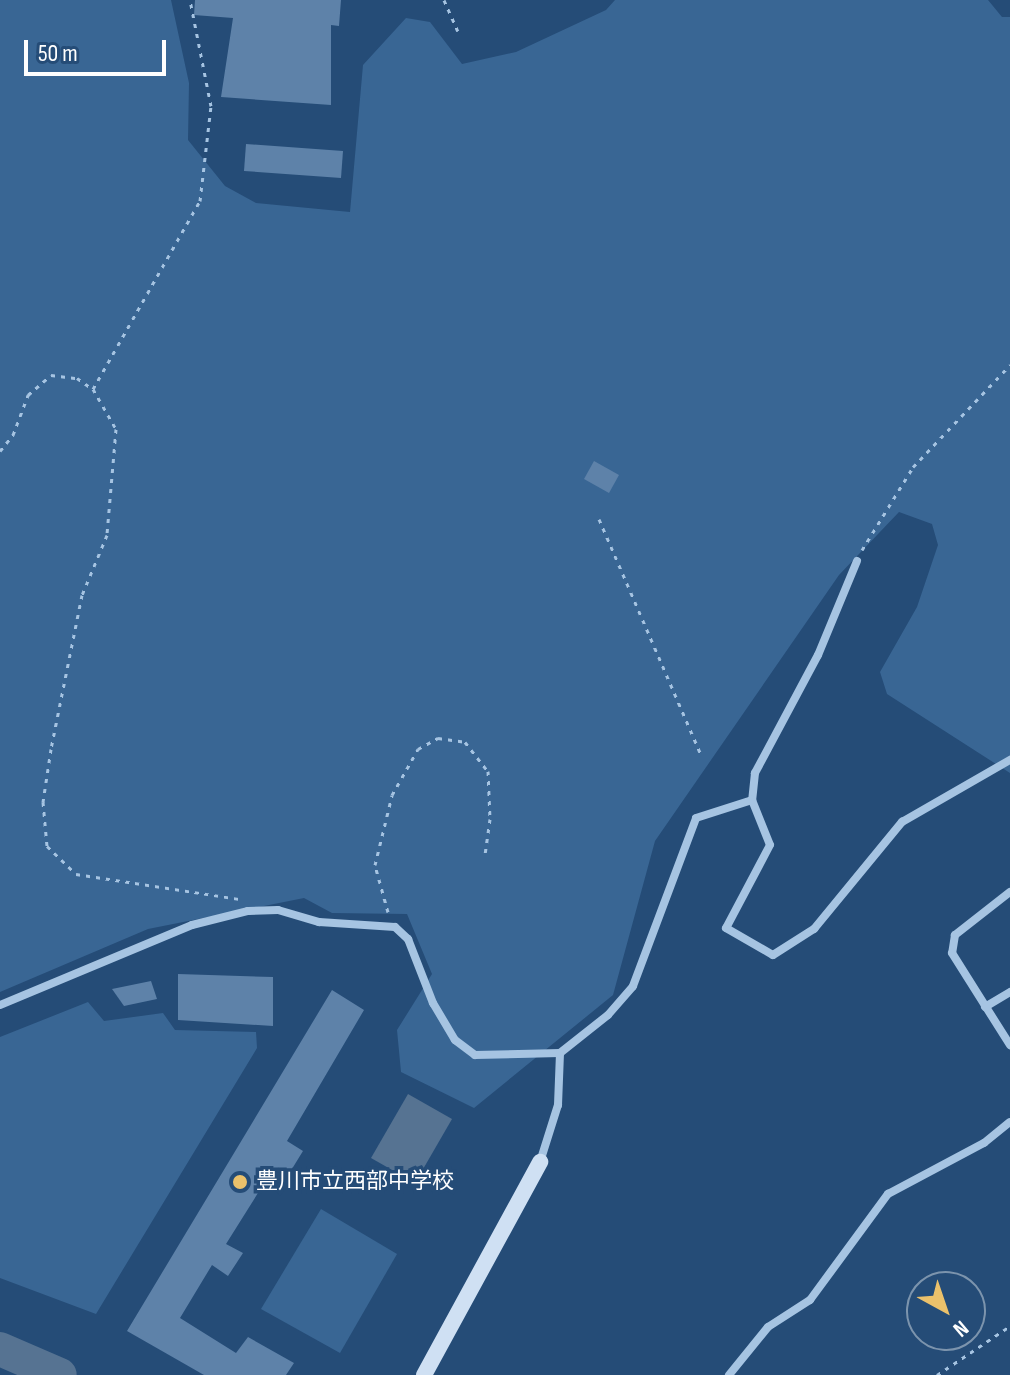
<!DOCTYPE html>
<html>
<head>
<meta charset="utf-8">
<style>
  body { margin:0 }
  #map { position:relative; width:1010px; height:1375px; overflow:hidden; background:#254c77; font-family:"Sofia Sans Condensed","Noto Sans JP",sans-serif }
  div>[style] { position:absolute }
  .green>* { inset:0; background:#396694 }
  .water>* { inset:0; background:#567392 }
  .river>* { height:34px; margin:-17px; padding:0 17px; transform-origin:17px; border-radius:17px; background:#567392 }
  .building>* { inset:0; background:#5e82a9 }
  .path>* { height:3px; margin-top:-1.5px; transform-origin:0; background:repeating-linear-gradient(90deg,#a6c4e2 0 4px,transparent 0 10px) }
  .street>* { height:8px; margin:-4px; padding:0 4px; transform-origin:4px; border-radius:4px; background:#a6c4e2 }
  .secondary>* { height:16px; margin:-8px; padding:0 8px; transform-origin:8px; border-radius:8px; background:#cfe0f3 }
  .dots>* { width:22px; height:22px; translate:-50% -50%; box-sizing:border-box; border:4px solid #254c77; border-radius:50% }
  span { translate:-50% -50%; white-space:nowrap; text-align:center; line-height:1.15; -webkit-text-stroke:7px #254c77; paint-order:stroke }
  .poi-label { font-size:22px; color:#fff }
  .left { translate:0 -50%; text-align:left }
  .north { position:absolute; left:906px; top:1271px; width:80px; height:80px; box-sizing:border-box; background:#254c77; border:2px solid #7c94ad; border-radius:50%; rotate:140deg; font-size:22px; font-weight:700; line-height:32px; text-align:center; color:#fff }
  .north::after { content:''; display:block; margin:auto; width:28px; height:36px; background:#ebc16b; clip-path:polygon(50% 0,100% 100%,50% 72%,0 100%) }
  .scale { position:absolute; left:24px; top:40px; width:142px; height:36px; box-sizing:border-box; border:4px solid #fff; border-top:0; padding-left:10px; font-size:24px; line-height:28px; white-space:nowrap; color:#fff; -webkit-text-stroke:6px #254c77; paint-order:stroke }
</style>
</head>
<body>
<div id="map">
  <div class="green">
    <i style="clip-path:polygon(0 0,171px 0,189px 83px,188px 140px,225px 186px,256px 203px,350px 212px,363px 65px,406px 18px,430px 22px,462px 64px,516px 52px,606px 10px,615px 0,988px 0,1002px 17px,1010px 17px,1010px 773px,887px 694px,880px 672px,917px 607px,938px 545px,932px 524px,899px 512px,839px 575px,655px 841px,613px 995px,474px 1108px,401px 1072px,397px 1030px,432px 974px,407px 914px,332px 913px,304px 898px,148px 929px,0 992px)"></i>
    <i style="clip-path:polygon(88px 1002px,104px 1021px,163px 1013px,175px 1030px,256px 1032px,257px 1048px,96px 1314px,0 1278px,0 1037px)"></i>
    <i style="clip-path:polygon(321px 1209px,397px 1254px,340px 1353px,261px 1309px)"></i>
  </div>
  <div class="water">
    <i style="clip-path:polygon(408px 1094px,452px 1119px,415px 1183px,371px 1158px)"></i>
  </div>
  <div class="river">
    <i style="left:0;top:1349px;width:65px;rotate:23.4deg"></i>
  </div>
  <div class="building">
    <i style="clip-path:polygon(195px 0,341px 0,339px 26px,331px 25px,331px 105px,221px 97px,233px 18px,194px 15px)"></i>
    <i style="clip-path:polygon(246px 144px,343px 151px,341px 178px,244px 171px)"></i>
    <i style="clip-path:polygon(594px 461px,619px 475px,609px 493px,584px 479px)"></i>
    <i style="clip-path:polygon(178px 974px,273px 977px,273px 1026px,178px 1020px)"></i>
    <i style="clip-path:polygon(151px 981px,157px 999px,124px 1006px,112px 989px)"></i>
    <i style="clip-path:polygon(332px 990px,364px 1010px,287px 1141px,303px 1151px,287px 1177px,273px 1169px,226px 1244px,243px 1253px,228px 1276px,212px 1265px,180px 1318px,236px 1353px,248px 1337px,294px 1363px,286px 1375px,204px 1375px,127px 1331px)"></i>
  </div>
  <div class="path">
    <i style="left:444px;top:0;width:34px;rotate:66deg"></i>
    <i style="left:93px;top:389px;width:216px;rotate:-60.4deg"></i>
    <i style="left:200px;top:201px;width:96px;rotate:-83.4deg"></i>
    <i style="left:211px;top:106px;width:108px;rotate:-101.2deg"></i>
    <i style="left:0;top:451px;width:21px;rotate:-51deg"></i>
    <i style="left:13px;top:435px;width:43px;rotate:-69.4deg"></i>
    <i style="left:28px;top:395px;width:30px;rotate:-41deg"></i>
    <i style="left:51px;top:375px;width:26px;rotate:7deg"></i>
    <i style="left:77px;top:378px;width:19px;rotate:35deg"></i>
    <i style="left:93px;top:389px;width:46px;rotate:60.1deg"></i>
    <i style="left:116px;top:429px;width:106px;rotate:94.9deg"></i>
    <i style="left:107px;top:535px;width:65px;rotate:112.6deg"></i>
    <i style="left:82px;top:595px;width:157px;rotate:101.4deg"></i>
    <i style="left:51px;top:749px;width:54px;rotate:98.6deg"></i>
    <i style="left:43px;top:802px;width:44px;rotate:84.8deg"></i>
    <i style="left:47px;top:846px;width:40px;rotate:44deg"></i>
    <i style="left:76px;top:874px;width:166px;rotate:8.7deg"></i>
    <i style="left:599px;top:519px;width:257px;rotate:66.6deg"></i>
    <i style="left:862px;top:550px;width:97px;rotate:-58.4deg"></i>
    <i style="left:913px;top:467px;width:141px;rotate:-46.4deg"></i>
    <i style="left:388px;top:912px;width:49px;rotate:-105.5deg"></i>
    <i style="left:375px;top:865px;width:72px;rotate:-76.3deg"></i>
    <i style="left:392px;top:795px;width:53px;rotate:-60.5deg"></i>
    <i style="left:418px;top:749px;width:23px;rotate:-29deg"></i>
    <i style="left:438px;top:738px;width:27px;rotate:8deg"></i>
    <i style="left:465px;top:742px;width:37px;rotate:52deg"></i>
    <i style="left:488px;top:771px;width:48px;rotate:87.6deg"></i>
    <i style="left:490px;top:819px;width:34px;rotate:98deg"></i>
    <i style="left:937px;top:1375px;width:88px;rotate:-33.9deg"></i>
  </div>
  <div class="street">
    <i style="left:857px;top:561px;width:102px;rotate:112.5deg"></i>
    <i style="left:818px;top:655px;width:134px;rotate:118.1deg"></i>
    <i style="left:755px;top:773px;width:27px;rotate:96deg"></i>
    <i style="left:752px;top:800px;width:48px;rotate:68.2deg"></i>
    <i style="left:770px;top:845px;width:94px;rotate:117.9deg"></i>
    <i style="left:726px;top:928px;width:54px;rotate:29.9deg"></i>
    <i style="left:773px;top:955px;width:49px;rotate:-32.4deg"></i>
    <i style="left:814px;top:929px;width:139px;rotate:-50.6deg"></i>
    <i style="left:902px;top:822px;width:125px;rotate:-29.9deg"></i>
    <i style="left:1010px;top:892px;width:70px;rotate:142deg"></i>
    <i style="left:955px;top:935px;width:18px;rotate:99deg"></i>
    <i style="left:952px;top:953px;width:109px;rotate:57.8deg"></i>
    <i style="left:0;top:1005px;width:208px;rotate:-22.6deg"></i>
    <i style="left:192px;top:925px;width:58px;rotate:-14deg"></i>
    <i style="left:248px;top:911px;width:30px;rotate:-2deg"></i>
    <i style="left:278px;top:910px;width:43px;rotate:16.3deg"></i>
    <i style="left:319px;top:922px;width:76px;rotate:3.8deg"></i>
    <i style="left:395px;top:927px;width:18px;rotate:43deg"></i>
    <i style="left:408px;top:939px;width:69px;rotate:68.7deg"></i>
    <i style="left:433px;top:1003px;width:43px;rotate:59.3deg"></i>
    <i style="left:455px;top:1040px;width:25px;rotate:37deg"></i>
    <i style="left:475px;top:1055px;width:85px;rotate:-1.3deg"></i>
    <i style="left:560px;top:1053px;width:61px;rotate:-38.4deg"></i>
    <i style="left:608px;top:1015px;width:38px;rotate:-49deg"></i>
    <i style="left:633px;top:986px;width:179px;rotate:-69.4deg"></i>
    <i style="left:696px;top:818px;width:59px;rotate:-17.8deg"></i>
    <i style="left:985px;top:1007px;width:29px;rotate:-31deg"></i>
    <i style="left:540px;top:1162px;width:60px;rotate:-72.5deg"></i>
    <i style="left:558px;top:1105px;width:52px;rotate:-87.8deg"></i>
    <i style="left:729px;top:1375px;width:62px;rotate:-50.9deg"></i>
    <i style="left:768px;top:1327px;width:50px;rotate:-32.7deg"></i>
    <i style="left:810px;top:1300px;width:132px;rotate:-53.7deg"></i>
    <i style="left:888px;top:1194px;width:109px;rotate:-28deg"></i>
    <i style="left:984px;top:1143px;width:33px;rotate:-39deg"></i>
  </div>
  <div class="secondary">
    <i style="left:424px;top:1375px;width:243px;rotate:-61.4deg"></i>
  </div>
  <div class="dots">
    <i style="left:240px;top:1182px;background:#ebc16b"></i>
  </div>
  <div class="poi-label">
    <span class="left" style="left:256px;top:1182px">豊川市立西部中学校</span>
  </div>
  <div class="north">N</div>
  <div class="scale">50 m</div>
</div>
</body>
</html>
